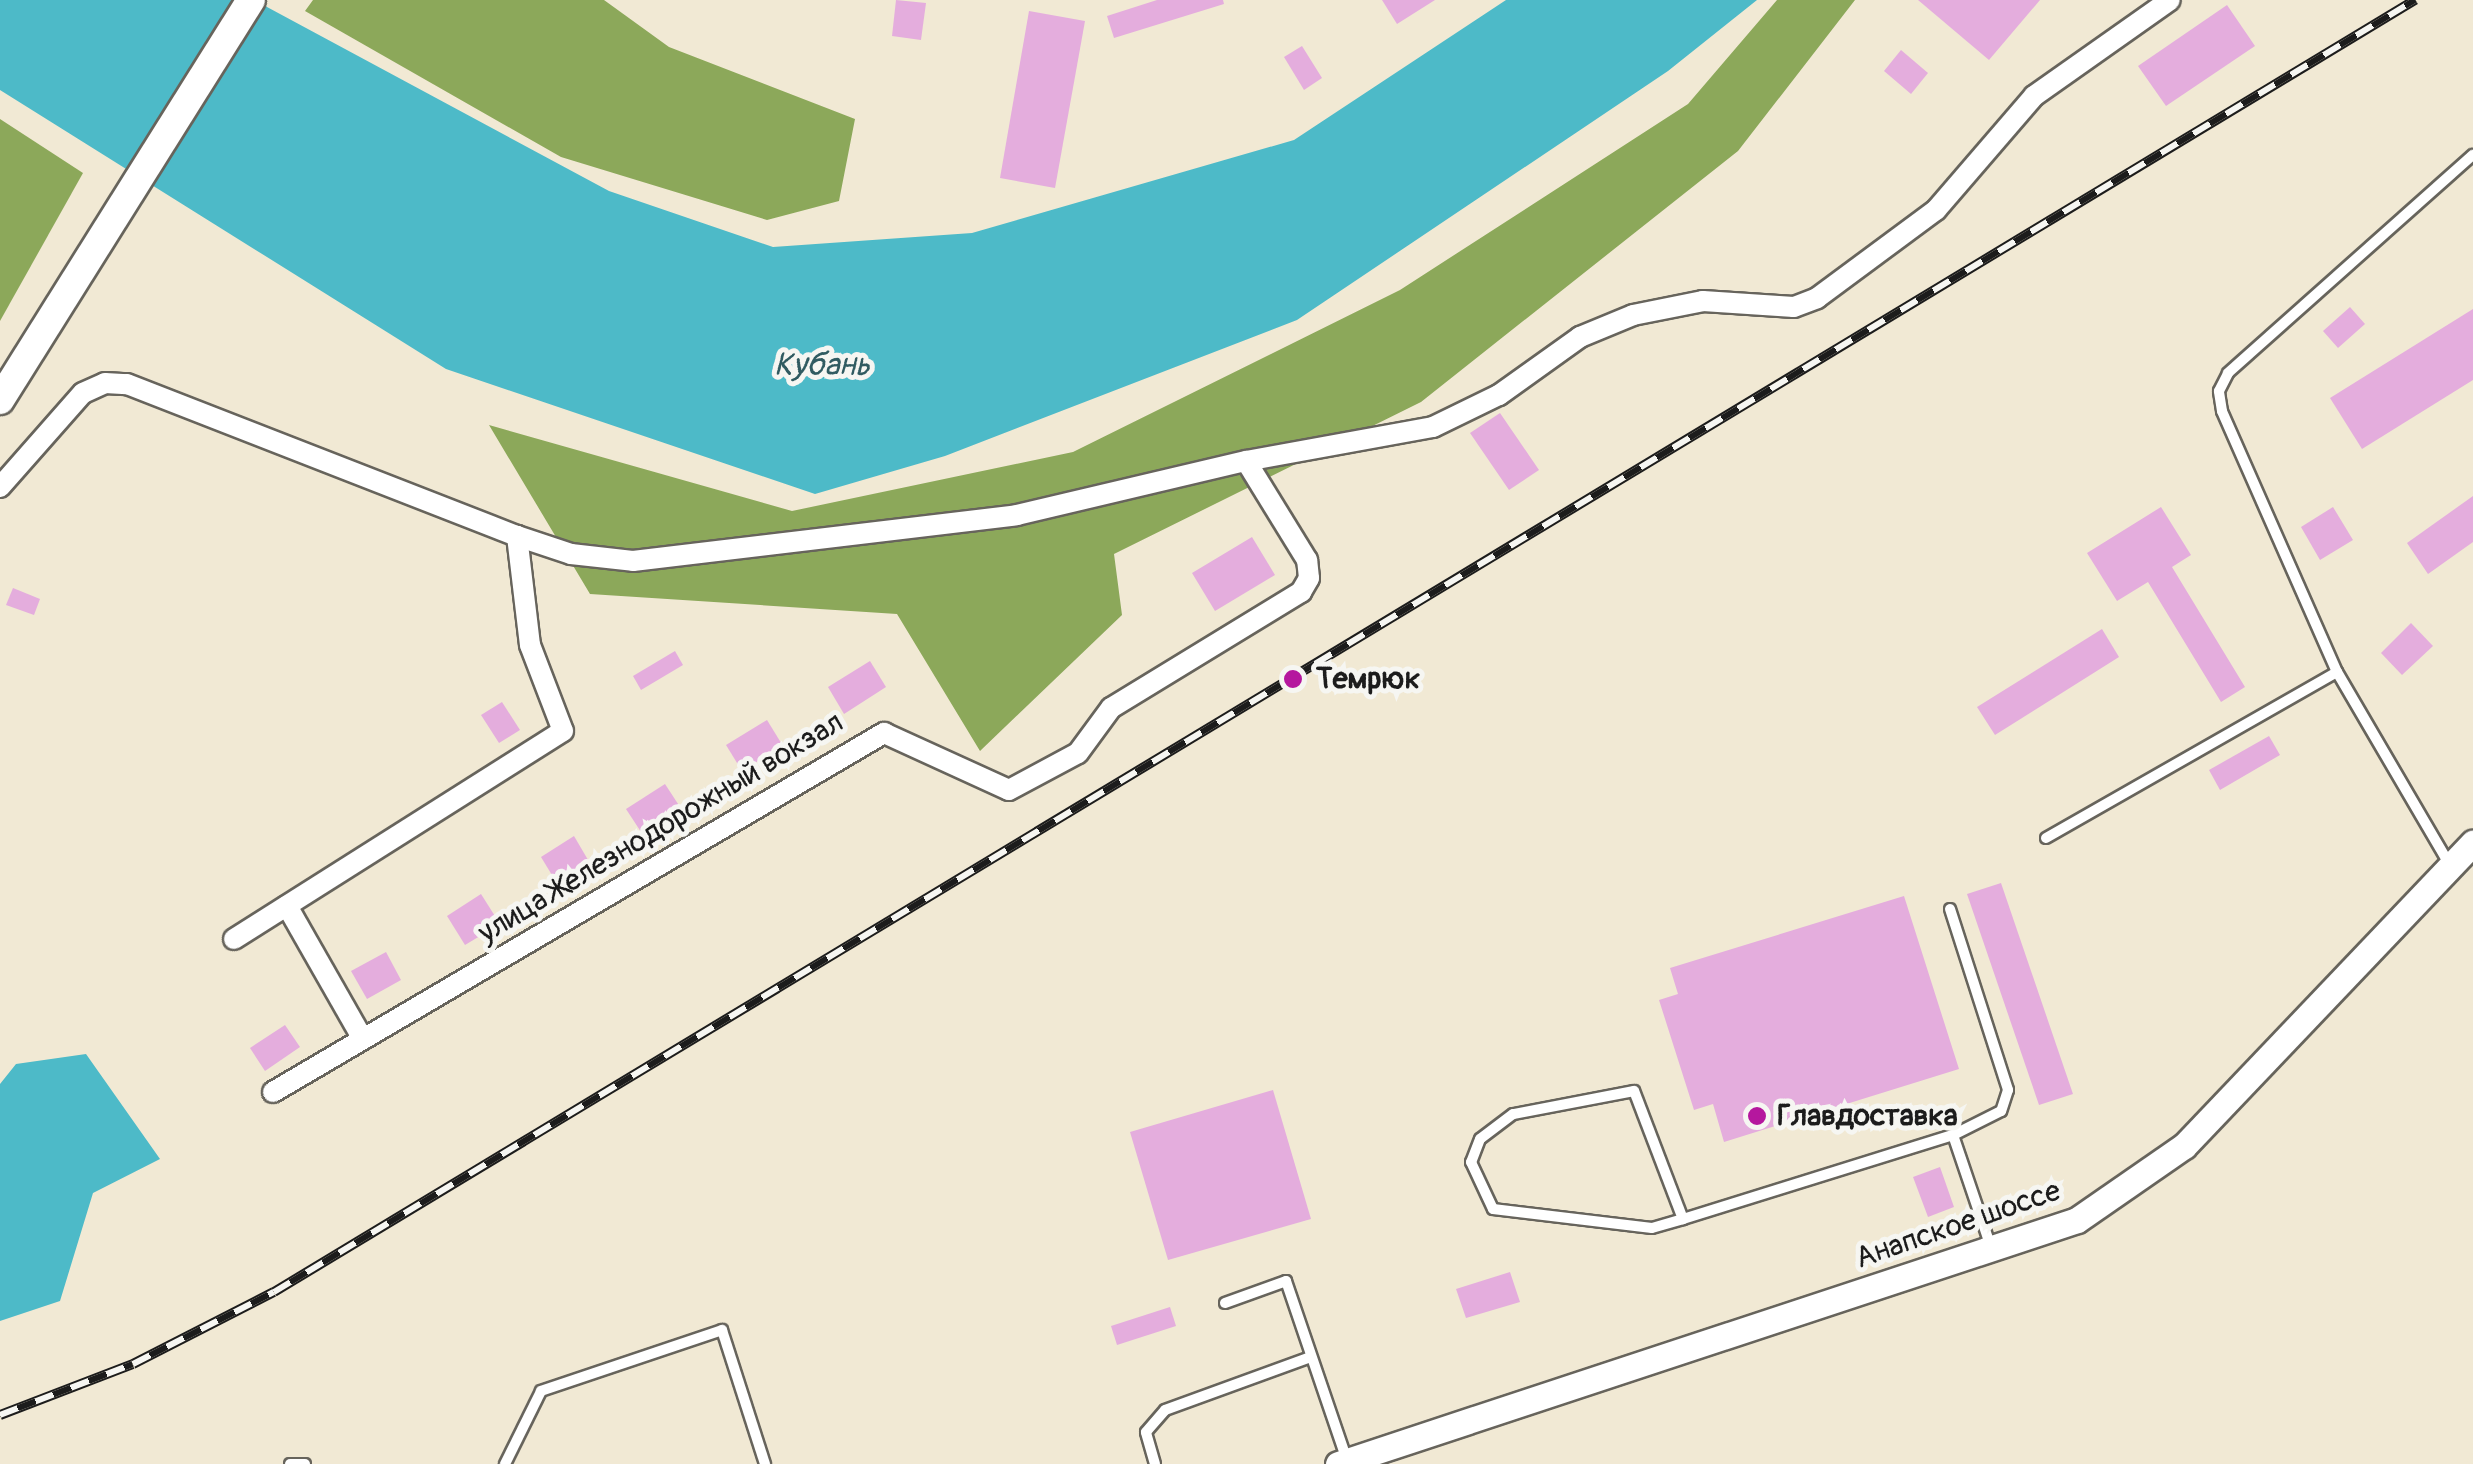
<!DOCTYPE html>
<html>
<head>
<meta charset="utf-8">
<style>
  body { margin:0 }
  #map { position:relative; width:2473px; height:1464px; overflow:hidden; background:#f1e9d4; font-family:Pangolin,sans-serif }
  div>[style] { position:absolute }
  .forest>* { inset:0; background:#8ca85a }
  .water>* { inset:0; background:#4dbac8 }
  .building>* { inset:0; background:#e4addd }
  .roads { filter:drop-shadow(2px 0 #67645c) drop-shadow(-2px 0 #67645c) drop-shadow(0 2px #67645c) drop-shadow(0 -2px #67645c) }
  .service>* { height:10px; margin:-5px; padding:0 5px; transform-origin:5px; border-radius:5px; background:#fff }
  .minor>* { height:20px; margin:-10px; padding:0 10px; transform-origin:10px; border-radius:10px; background:#fff }
  .tertiary>* { height:25px; margin:-12.5px; padding:0 12.5px; transform-origin:12.5px; border-radius:12.5px; background:#fff }
  .secondary>* { height:28px; margin:-14px; padding:0 14px; transform-origin:14px; border-radius:14px; background:#fff }
  .rail>* { height:10px; margin-top:-5px; transform-origin:0; background:repeating-linear-gradient(90deg,#f6f6f2 0 19px,#1c1c1c 0 38px); box-sizing:border-box; border-block:2px solid #1c1c1c }
  .dots>* { width:28px; height:28px; translate:-50% -50%; box-sizing:border-box; border:5px solid #f6f6f2; border-radius:50% }
  span { translate:-50% -50%; white-space:nowrap; text-align:center; line-height:1.15; -webkit-text-stroke:10px #f6f6f2; paint-order:stroke }
  .poi-label { font-size:30px; color:#1c1c1c; font-weight:700 }
  .left { translate:0 -50%; text-align:left }
  .street-label { font-size:30px; color:#1c1c1c }
  .water-label { font-size:32px; color:#305b61; font-style:italic }
</style>
</head>
<body>
<div id="map">
  <div class="forest">
    <i style="clip-path:polygon(313px 0,604px 0,669px 47px,855px 119px,839px 201px,767px 220px,561px 157px,305px 11px)"></i>
    <i style="clip-path:polygon(1777px 0,1855px 0,1738px 151px,1421px 402px,1114px 554px,1122px 615px,980px 751px,897px 614px,590px 594px,489px 425px,792px 511px,1073px 452px,1400px 290px,1688px 104px)"></i>
    <i style="clip-path:polygon(0 119px,83px 173px,0 321px)"></i>
  </div>
  <div class="water">
    <i style="clip-path:polygon(0 0,254px 0,609px 191px,773px 247px,972px 233px,1294px 140px,1506px 0,1757px 0,1668px 71px,1297px 320px,945px 456px,815px 494px,446px 369px,0 90px)"></i>
    <i style="clip-path:polygon(86px 1054px,160px 1159px,93px 1193px,60px 1301px,0 1321px,0 1084px,16px 1064px)"></i>
  </div>
  <div class="building">
    <i style="clip-path:polygon(896px 0,926px 3px,921px 40px,892px 36px)"></i>
    <i style="clip-path:polygon(1157px 0,1223px 0,1224px 4px,1114px 38px,1107px 16px)"></i>
    <i style="clip-path:polygon(1382px 0,1435px 0,1397px 24px)"></i>
    <i style="clip-path:polygon(1918px 0,2040px 0,1989px 60px)"></i>
    <i style="clip-path:polygon(2227px 5px,2255px 46px,2166px 106px,2138px 66px)"></i>
    <i style="clip-path:polygon(1029px 11px,1085px 21px,1055px 188px,1000px 178px)"></i>
    <i style="clip-path:polygon(1302px 46px,1322px 78px,1304px 90px,1284px 57px)"></i>
    <i style="clip-path:polygon(1901px 50px,1928px 73px,1911px 94px,1884px 71px)"></i>
    <i style="clip-path:polygon(2350px 307px,2365px 324px,2338px 348px,2323px 331px)"></i>
    <i style="clip-path:polygon(2473px 309px,2473px 380px,2362px 449px,2330px 398px)"></i>
    <i style="clip-path:polygon(1500px 413px,1539px 470px,1509px 490px,1470px 433px)"></i>
    <i style="clip-path:polygon(2473px 496px,2473px 542px,2428px 574px,2407px 543px)"></i>
    <i style="clip-path:polygon(2161px 507px,2191px 555px,2172px 567px,2245px 687px,2221px 702px,2148px 582px,2117px 601px,2087px 553px)"></i>
    <i style="clip-path:polygon(2333px 507px,2353px 540px,2320px 560px,2301px 527px)"></i>
    <i style="clip-path:polygon(1252px 537px,1275px 575px,1215px 611px,1192px 573px)"></i>
    <i style="clip-path:polygon(13px 588px,40px 599px,34px 615px,6px 605px)"></i>
    <i style="clip-path:polygon(2411px 623px,2433px 646px,2402px 675px,2381px 653px)"></i>
    <i style="clip-path:polygon(2102px 629px,2119px 657px,1995px 735px,1977px 707px)"></i>
    <i style="clip-path:polygon(675px 651px,683px 665px,641px 690px,633px 676px)"></i>
    <i style="clip-path:polygon(870px 661px,886px 687px,844px 714px,828px 687px)"></i>
    <i style="clip-path:polygon(502px 702px,520px 730px,499px 743px,481px 715px)"></i>
    <i style="clip-path:polygon(767px 720px,783px 746px,742px 771px,726px 745px)"></i>
    <i style="clip-path:polygon(2269px 736px,2280px 755px,2220px 790px,2209px 770px)"></i>
    <i style="clip-path:polygon(665px 784px,682px 810px,643px 835px,626px 809px)"></i>
    <i style="clip-path:polygon(574px 836px,591px 865px,558px 885px,541px 857px)"></i>
    <i style="clip-path:polygon(2001px 883px,2073px 1094px,2039px 1105px,1967px 894px)"></i>
    <i style="clip-path:polygon(481px 894px,500px 924px,465px 945px,447px 916px)"></i>
    <i style="clip-path:polygon(1904px 896px,1959px 1069px,1724px 1142px,1713px 1104px,1694px 1110px,1659px 1000px,1678px 994px,1670px 968px)"></i>
    <i style="clip-path:polygon(386px 952px,401px 980px,367px 999px,351px 971px)"></i>
    <i style="clip-path:polygon(285px 1025px,300px 1047px,265px 1071px,250px 1048px)"></i>
    <i style="clip-path:polygon(1273px 1090px,1311px 1219px,1168px 1260px,1130px 1132px)"></i>
    <i style="clip-path:polygon(1940px 1167px,1954px 1207px,1928px 1217px,1913px 1177px)"></i>
    <i style="clip-path:polygon(1510px 1272px,1520px 1302px,1466px 1318px,1456px 1289px)"></i>
    <i style="clip-path:polygon(1170px 1307px,1176px 1326px,1117px 1345px,1111px 1326px)"></i>
  </div>
  <div class="roads">
    <div class="service">
      <i style="left:2046px;top:838px;width:335px;rotate:-29.7deg"></i>
      <i style="left:2451px;top:867px;width:226px;rotate:-120.3deg"></i>
      <i style="left:2337px;top:672px;width:285px;rotate:-113.8deg"></i>
      <i style="left:2222px;top:411px;width:20px;rotate:-99deg"></i>
      <i style="left:2219px;top:391px;width:20px;rotate:-63deg"></i>
      <i style="left:2228px;top:373px;width:328px;rotate:-41.7deg"></i>
      <i style="left:1950px;top:909px;width:190px;rotate:72.2deg"></i>
      <i style="left:2008px;top:1090px;width:22px;rotate:108deg"></i>
      <i style="left:2001px;top:1111px;width:54px;rotate:153.4deg"></i>
      <i style="left:1953px;top:1135px;width:118px;rotate:71.3deg"></i>
      <i style="left:1683px;top:1219px;width:137px;rotate:-110.9deg"></i>
      <i style="left:1634px;top:1091px;width:123px;rotate:169.2deg"></i>
      <i style="left:1513px;top:1114px;width:41px;rotate:142.9deg"></i>
      <i style="left:1480px;top:1139px;width:25px;rotate:111deg"></i>
      <i style="left:1471px;top:1162px;width:52px;rotate:64.9deg"></i>
      <i style="left:1493px;top:1209px;width:160px;rotate:6.8deg"></i>
      <i style="left:1652px;top:1228px;width:32px;rotate:-16deg"></i>
      <i style="left:1683px;top:1219px;width:283px;rotate:-17.3deg"></i>
      <i style="left:1225px;top:1303px;width:65px;rotate:-19.8deg"></i>
      <i style="left:1286px;top:1281px;width:189px;rotate:71.2deg"></i>
      <i style="left:290px;top:1464px;width:15px"></i>
      <i style="left:505px;top:1464px;width:81px;rotate:-63.7deg"></i>
      <i style="left:541px;top:1391px;width:191px;rotate:-18.6deg"></i>
      <i style="left:722px;top:1330px;width:141px;rotate:72.2deg"></i>
      <i style="left:1155px;top:1464px;width:33px;rotate:-106deg"></i>
      <i style="left:1146px;top:1432px;width:29px;rotate:-49deg"></i>
      <i style="left:1165px;top:1410px;width:155px;rotate:-20deg"></i>
    </div>
    <div class="minor">
      <i style="left:0;top:487px;width:125px;rotate:-48.6deg"></i>
      <i style="left:83px;top:393px;width:24px;rotate:-24deg"></i>
      <i style="left:105px;top:383px;width:22px;rotate:3deg"></i>
      <i style="left:127px;top:384px;width:419px;rotate:21.3deg"></i>
      <i style="left:517px;top:536px;width:57px;rotate:18.4deg"></i>
      <i style="left:571px;top:554px;width:62px;rotate:6.4deg"></i>
      <i style="left:633px;top:561px;width:387px;rotate:-6.8deg"></i>
      <i style="left:1017px;top:515px;width:235px;rotate:-13.3deg"></i>
      <i style="left:1246px;top:461px;width:190px;rotate:-10.3deg"></i>
      <i style="left:1433px;top:427px;width:73px;rotate:-25.9deg"></i>
      <i style="left:1499px;top:395px;width:100px;rotate:-35.6deg"></i>
      <i style="left:1580px;top:337px;width:57px;rotate:-22.5deg"></i>
      <i style="left:1633px;top:315px;width:71px;rotate:-11.3deg"></i>
      <i style="left:1703px;top:301px;width:91px;rotate:3.8deg"></i>
      <i style="left:1794px;top:307px;width:25px;rotate:-21deg"></i>
      <i style="left:1817px;top:298px;width:148px;rotate:-36.5deg"></i>
      <i style="left:1936px;top:210px;width:150px;rotate:-49.3deg"></i>
      <i style="left:2034px;top:96px;width:166px;rotate:-35.2deg"></i>
      <i style="left:287px;top:906px;width:153px;rotate:60.3deg"></i>
      <i style="left:234px;top:939px;width:389px;rotate:-32.3deg"></i>
      <i style="left:563px;top:731px;width:92px;rotate:-111deg"></i>
      <i style="left:530px;top:645px;width:110px;rotate:-96.8deg"></i>
      <i style="left:273px;top:1092px;width:709px;rotate:-30.44deg"></i>
      <i style="left:884px;top:733px;width:137px;rotate:24.5deg"></i>
      <i style="left:1009px;top:790px;width:78px;rotate:-28.2deg"></i>
      <i style="left:1078px;top:753px;width:56px;rotate:-53.7deg"></i>
      <i style="left:1111px;top:708px;width:223px;rotate:-31.4deg"></i>
      <i style="left:1301px;top:592px;width:16px;rotate:-60deg"></i>
      <i style="left:1309px;top:578px;width:18px;rotate:-96deg"></i>
      <i style="left:1307px;top:560px;width:116px;rotate:-121.6deg"></i>
    </div>
    <div class="tertiary">
      <i style="left:1338px;top:1464px;width:778px;rotate:-18.27deg"></i>
      <i style="left:2077px;top:1220px;width:130px;rotate:-34.7deg"></i>
      <i style="left:2184px;top:1146px;width:419px;rotate:-46.4deg"></i>
    </div>
    <div class="secondary">
      <i style="left:0;top:400px;width:472px;rotate:-57.9deg"></i>
    </div>
  </div>
  <div class="rail">
    <i style="left:0;top:1415px;width:142px;rotate:-21deg"></i>
    <i style="left:133px;top:1364px;width:158px;rotate:-27.1deg"></i>
    <i style="left:274px;top:1292px;width:2501px;rotate:-31.11deg"></i>
  </div>
  <div class="dots">
    <i style="left:1293px;top:679px;background:#b5179e"></i>
    <i style="left:1757px;top:1116px;background:#b5179e"></i>
  </div>
  <div class="poi-label">
    <span class="left" style="left:1316px;top:679px">Темрюк</span>
    <span class="left" style="left:1777px;top:1116px">Главдоставка</span>
  </div>
  <div class="street-label">
    <span style="left:661px;top:828px;rotate:-31deg">улица Железнодорожный вокзал</span>
    <span style="left:1958px;top:1225px;rotate:-19deg">Анапское шоссе</span>
  </div>
  <div class="water-label">
    <span style="left:822px;top:365px">Кубань</span>
  </div>
</div>
</body>
</html>
